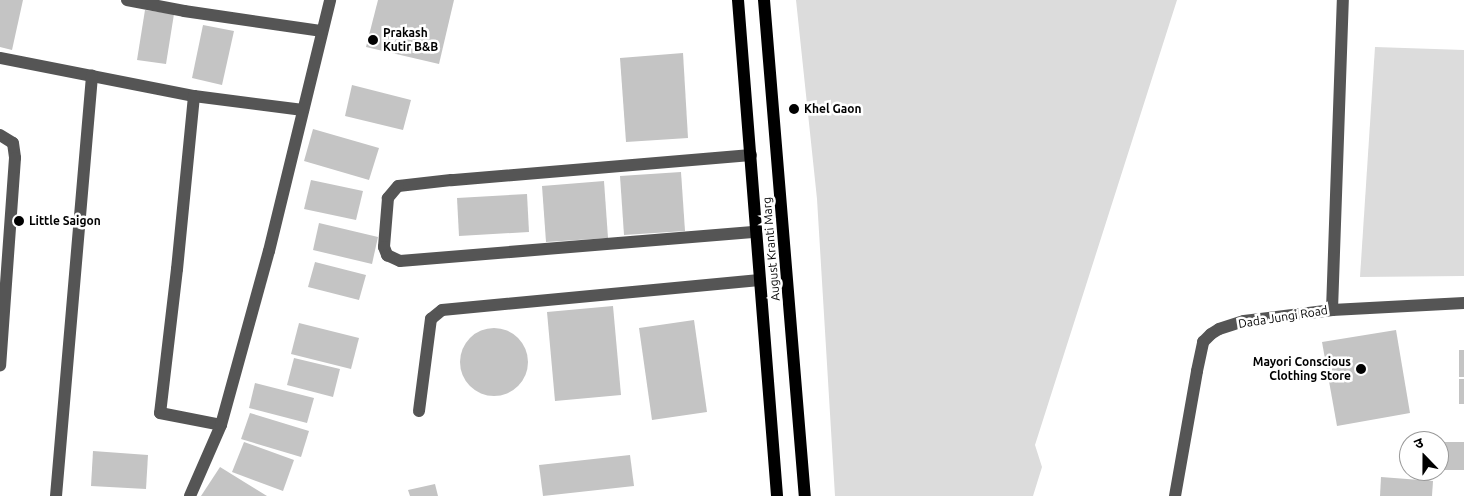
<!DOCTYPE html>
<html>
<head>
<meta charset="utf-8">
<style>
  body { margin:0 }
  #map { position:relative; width:1464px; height:496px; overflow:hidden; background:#fff; font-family:Ubuntu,"Noto Sans Devanagari",sans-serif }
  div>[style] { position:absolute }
  .green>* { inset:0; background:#dcdcdc }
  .building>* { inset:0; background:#c4c4c4 }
  .round { border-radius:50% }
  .minor>* { height:12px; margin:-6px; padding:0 6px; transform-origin:6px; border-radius:6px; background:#555 }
  .major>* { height:12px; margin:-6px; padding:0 6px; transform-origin:6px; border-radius:6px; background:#000 }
  .dots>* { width:14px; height:14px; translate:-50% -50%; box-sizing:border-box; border:2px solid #fff; border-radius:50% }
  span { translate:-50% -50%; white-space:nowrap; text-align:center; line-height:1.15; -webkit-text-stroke:5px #fff; paint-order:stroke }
  .poi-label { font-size:12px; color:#000; font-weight:700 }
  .left { translate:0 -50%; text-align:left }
  .right { translate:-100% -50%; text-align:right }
  .street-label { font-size:12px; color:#000 }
  .north { position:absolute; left:1399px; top:431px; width:50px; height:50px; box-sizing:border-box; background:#fff; border:1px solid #999; border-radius:50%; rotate:338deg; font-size:14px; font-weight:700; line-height:20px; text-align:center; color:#000 }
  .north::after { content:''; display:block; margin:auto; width:18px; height:22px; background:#000; clip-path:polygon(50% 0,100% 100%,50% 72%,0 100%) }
</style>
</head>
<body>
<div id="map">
  <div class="green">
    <i style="clip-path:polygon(796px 0,1177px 0,1035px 445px,1042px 467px,1033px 496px,835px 496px,817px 199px)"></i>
    <i style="clip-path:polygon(1375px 47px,1464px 50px,1464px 276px,1360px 277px)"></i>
  </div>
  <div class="building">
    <i style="clip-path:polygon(0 0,23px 0,12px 50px,0 47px)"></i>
    <i style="clip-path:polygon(378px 0,454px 0,439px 64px,366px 47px)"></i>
    <i style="clip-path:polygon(145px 10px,174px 14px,166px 64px,137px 60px)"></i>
    <i style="clip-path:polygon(203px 25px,234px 31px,222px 85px,192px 78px)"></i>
    <i style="clip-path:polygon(683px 53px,688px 138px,626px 142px,620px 58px)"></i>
    <i style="clip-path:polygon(352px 85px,411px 100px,403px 130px,345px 116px)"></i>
    <i style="clip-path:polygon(313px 129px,379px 148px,369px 180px,304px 161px)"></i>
    <i style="clip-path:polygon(681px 172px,685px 231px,624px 235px,620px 176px)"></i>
    <i style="clip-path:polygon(311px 180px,363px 191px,356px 220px,304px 209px)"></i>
    <i style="clip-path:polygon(604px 181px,608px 238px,546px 242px,542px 186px)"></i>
    <i style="clip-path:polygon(527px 194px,529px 232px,459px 236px,457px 198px)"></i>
    <i style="clip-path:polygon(319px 223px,378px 237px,372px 264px,313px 250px)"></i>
    <i style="clip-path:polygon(315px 262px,366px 275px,359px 300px,308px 287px)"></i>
    <i style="clip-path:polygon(613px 306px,621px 395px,555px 401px,547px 312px)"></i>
    <i style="clip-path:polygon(694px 320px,707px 412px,652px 420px,639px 328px)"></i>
    <i style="clip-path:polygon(299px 323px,359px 338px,351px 369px,291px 354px)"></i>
    <i class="round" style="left:460px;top:328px;width:68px;height:68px"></i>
    <i style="clip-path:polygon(1396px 330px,1410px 413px,1337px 426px,1322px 342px)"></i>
    <i style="clip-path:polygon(1459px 350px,1464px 350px,1464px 377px,1459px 377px)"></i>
    <i style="clip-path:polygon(294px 358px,340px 369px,333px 397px,287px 385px)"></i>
    <i style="clip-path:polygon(1459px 379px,1464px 379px,1464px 404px,1459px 404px)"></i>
    <i style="clip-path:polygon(255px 383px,314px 398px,307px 423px,249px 408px)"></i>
    <i style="clip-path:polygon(250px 413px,309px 431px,301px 457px,241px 439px)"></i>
    <i style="clip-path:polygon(244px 442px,294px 460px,283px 491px,232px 472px)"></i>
    <i style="clip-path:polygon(1443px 442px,1464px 442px,1464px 470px,1442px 470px)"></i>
    <i style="clip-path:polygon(93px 451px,148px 455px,146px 489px,91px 486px)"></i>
    <i style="clip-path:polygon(630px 455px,634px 486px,543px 496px,539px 465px)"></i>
    <i style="clip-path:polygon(220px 467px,267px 496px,201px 496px)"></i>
    <i style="clip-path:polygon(1381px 477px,1433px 481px,1432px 496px,1380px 496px)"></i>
    <i style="clip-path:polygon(435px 484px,438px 496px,410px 496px,408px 490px)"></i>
  </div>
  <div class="minor">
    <i style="left:127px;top:0;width:58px;rotate:10.9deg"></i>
    <i style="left:184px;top:11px;width:138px;rotate:8.3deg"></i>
    <i style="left:0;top:58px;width:198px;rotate:11.1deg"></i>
    <i style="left:194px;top:96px;width:110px;rotate:7.3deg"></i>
    <i style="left:194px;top:96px;width:174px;rotate:95.6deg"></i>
    <i style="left:177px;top:269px;width:145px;rotate:96.7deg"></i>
    <i style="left:160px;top:413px;width:62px;rotate:11.1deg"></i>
    <i style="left:0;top:135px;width:15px;rotate:32deg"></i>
    <i style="left:13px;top:143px;width:15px;rotate:82deg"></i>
    <i style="left:15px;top:158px;width:208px;rotate:94.1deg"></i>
    <i style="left:751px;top:155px;width:301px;rotate:175.2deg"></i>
    <i style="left:451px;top:180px;width:53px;rotate:173.5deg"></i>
    <i style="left:398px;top:186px;width:16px;rotate:130deg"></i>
    <i style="left:388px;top:198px;width:49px;rotate:94.7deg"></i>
    <i style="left:384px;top:247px;width:9px;rotate:69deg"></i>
    <i style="left:387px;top:255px;width:14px;rotate:25deg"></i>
    <i style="left:400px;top:261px;width:357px;rotate:-4.7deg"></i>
    <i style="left:1332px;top:310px;width:310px;rotate:-88deg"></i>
    <i style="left:419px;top:411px;width:93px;rotate:-82.6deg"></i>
    <i style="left:431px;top:319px;width:14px;rotate:-39deg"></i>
    <i style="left:442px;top:310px;width:319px;rotate:-5.4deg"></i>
    <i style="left:56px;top:496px;width:422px;rotate:-85.1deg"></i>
    <i style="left:190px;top:496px;width:77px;rotate:-66.4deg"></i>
    <i style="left:221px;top:425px;width:180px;rotate:-74.6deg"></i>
    <i style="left:269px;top:251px;width:258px;rotate:-76.3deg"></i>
    <i style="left:1175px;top:496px;width:127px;rotate:-80deg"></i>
    <i style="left:1197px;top:371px;width:30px;rotate:-78deg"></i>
    <i style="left:1203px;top:342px;width:11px;rotate:-45deg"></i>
    <i style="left:1211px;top:334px;width:9px;rotate:-32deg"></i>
    <i style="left:1219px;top:329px;width:26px;rotate:-18deg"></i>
    <i style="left:1244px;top:321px;width:89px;rotate:-7.1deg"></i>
    <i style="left:1332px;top:310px;width:132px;rotate:-3deg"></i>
  </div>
  <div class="major">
    <i style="left:738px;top:0;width:498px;rotate:85.5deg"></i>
    <i style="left:764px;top:0;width:498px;rotate:85.3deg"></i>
  </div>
  <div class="dots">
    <i style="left:373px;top:40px;background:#000"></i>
    <i style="left:794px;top:109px;background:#000"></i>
    <i style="left:19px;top:221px;background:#000"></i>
    <i style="left:1361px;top:369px;background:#000"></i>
  </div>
  <div class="poi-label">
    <span class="left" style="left:383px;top:40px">Prakash<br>Kutir B&amp;B</span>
    <span class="left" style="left:804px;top:109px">Khel Gaon</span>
    <span class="left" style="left:29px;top:221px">Little Saigon</span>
    <span class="right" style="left:1351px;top:369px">Mayori Conscious<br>Clothing Store</span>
  </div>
  <div class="street-label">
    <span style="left:771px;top:249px;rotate:-95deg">August Kranti Marg</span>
    <span style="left:1283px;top:317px;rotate:-9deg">Dada Jungi Road</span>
  </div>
  <div class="north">उ</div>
</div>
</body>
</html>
